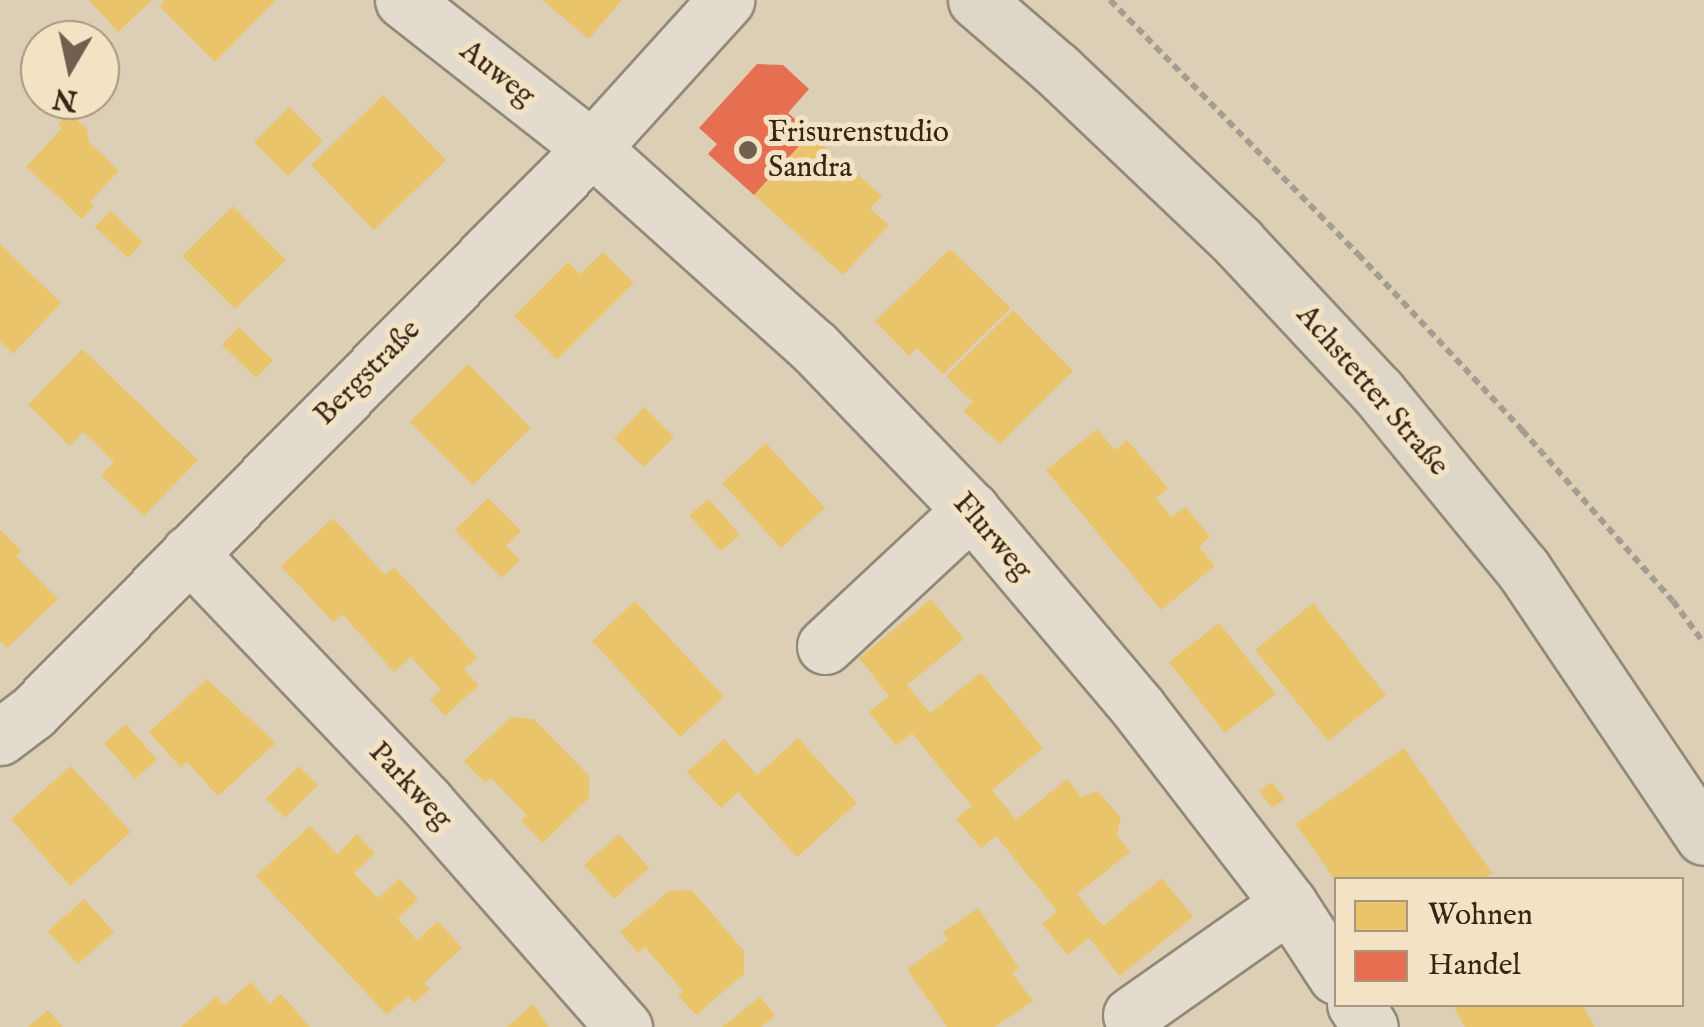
<!DOCTYPE html>
<html>
<head>
<meta charset="utf-8">
<style>
  body { margin:0 }
  #map { position:relative; width:1704px; height:1027px; overflow:hidden; background:#dccfb5; font-family:"IM FELL English",serif }
  div>[style] { position:absolute }
  .homes>* { inset:0; background:#e9c46a }
  .shops>* { inset:0; background:#e76f51 }
  .path>* { height:6px; margin-top:-3px; transform-origin:0; background:repeating-linear-gradient(90deg,#a49d92 0 8px,transparent 0 13px) }
  .roads { filter:drop-shadow(2px 0 #928979) drop-shadow(-2px 0 #928979) drop-shadow(0 2px #928979) drop-shadow(0 -2px #928979) }
  .minor>* { height:55px; margin:-27.5px; padding:0 27.5px; transform-origin:27.5px; border-radius:27.5px; background:#e3dcce }
  .major>* { height:55px; margin:-27.5px; padding:0 27.5px; transform-origin:27.5px; border-radius:27.5px; background:#ded6c7 }
  .dots>* { width:28px; height:28px; translate:-50% -50%; box-sizing:border-box; border:5px solid #f3e3c4; border-radius:50% }
  span { translate:-50% -50%; white-space:nowrap; text-align:center; line-height:1.15; -webkit-text-stroke:10px #f3e3c4; paint-order:stroke }
  .street-label { font-size:30px; color:#372516 }
  .poi-label { font-size:30px; color:#372516 }
  .left { translate:0 -50%; text-align:left }
  .legend { position:absolute; left:1334px; top:877px; width:350px; height:130px; box-sizing:border-box; background:#f3e3c4; border:2px solid #a8977e; margin:0; padding:12px 18px; list-style:none; font-size:30px; color:#372516 }
  .legend li { display:flex; align-items:center; gap:20px; height:50px }
  .legend b { width:50px; border:2px solid #a8977e }
  .north { position:absolute; left:20px; top:20px; width:100px; height:100px; box-sizing:border-box; background:#f3e3c4; border:2px solid #a8977e; border-radius:50%; rotate:189deg; font-size:28px; font-weight:700; line-height:40px; text-align:center; color:#372516 }
  .north::after { content:''; display:block; margin:auto; width:35px; height:45px; background:#71604e; clip-path:polygon(50% 0,100% 100%,50% 72%,0 100%) }
</style>
</head>
<body>
<div id="map">
  <div class="homes">
    <i style="clip-path:polygon(89px 0,152px 0,118px 32px)"></i>
    <i style="clip-path:polygon(165px 0,276px 0,215px 62px,159px 6px)"></i>
    <i style="clip-path:polygon(542px 0,622px 0,589px 39px)"></i>
    <i style="clip-path:polygon(383px 95px,446px 160px,374px 230px,311px 165px)"></i>
    <i style="clip-path:polygon(289px 107px,323px 141px,288px 176px,254px 142px)"></i>
    <i style="clip-path:polygon(67px 112px,87px 129px,89px 142px,119px 171px,90px 202px,94px 206px,82px 219px,26px 167px,62px 128px,58px 123px)"></i>
    <i style="clip-path:polygon(811px 133px,833px 154px,823px 164px,844px 183px,855px 172px,882px 196px,870px 209px,889px 225px,843px 275px,754px 195px)"></i>
    <i style="clip-path:polygon(233px 206px,286px 260px,235px 309px,182px 256px)"></i>
    <i style="clip-path:polygon(111px 211px,143px 242px,128px 258px,95px 227px)"></i>
    <i style="clip-path:polygon(0 244px,61px 303px,13px 354px,0 341px)"></i>
    <i style="clip-path:polygon(950px 249px,1011px 308px,943px 374px,917px 348px,909px 356px,875px 321px)"></i>
    <i style="clip-path:polygon(603px 252px,634px 283px,557px 360px,514px 316px,568px 262px,580px 274px)"></i>
    <i style="clip-path:polygon(1013px 310px,1073px 371px,1000px 444px,963px 411px,973px 402px,946px 376px)"></i>
    <i style="clip-path:polygon(239px 327px,273px 360px,256px 378px,222px 345px)"></i>
    <i style="clip-path:polygon(82px 349px,198px 460px,144px 516px,101px 475px,114px 462px,99px 447px,83px 432px,70px 446px,28px 405px)"></i>
    <i style="clip-path:polygon(468px 364px,531px 428px,473px 485px,410px 422px)"></i>
    <i style="clip-path:polygon(644px 407px,674px 437px,644px 467px,614px 439px)"></i>
    <i style="clip-path:polygon(1097px 429px,1115px 450px,1127px 440px,1168px 488px,1156px 498px,1172px 517px,1185px 507px,1210px 536px,1199px 547px,1215px 566px,1161px 610px,1046px 470px)"></i>
    <i style="clip-path:polygon(766px 443px,825px 508px,781px 548px,722px 483px)"></i>
    <i style="clip-path:polygon(488px 498px,521px 531px,506px 546px,521px 560px,502px 578px,455px 530px)"></i>
    <i style="clip-path:polygon(709px 499px,740px 535px,721px 551px,689px 515px)"></i>
    <i style="clip-path:polygon(333px 518px,385px 575px,394px 567px,477px 657px,464px 669px,479px 685px,445px 716px,430px 700px,441px 690px,411px 657px,394px 672px,342px 614px,333px 622px,281px 566px)"></i>
    <i style="clip-path:polygon(0 529px,21px 551px,16px 556px,58px 599px,7px 648px,0 641px)"></i>
    <i style="clip-path:polygon(931px 599px,964px 639px,907px 685px,930px 713px,981px 673px,1043px 748px,992px 790px,1016px 820px,1067px 779px,1081px 797px,1098px 791px,1121px 818px,1117px 835px,1130px 852px,1077px 894px,1103px 926px,1162px 878px,1193px 917px,1120px 976px,1089px 938px,1068px 955px,1042px 924px,1057px 911px,996px 836px,981px 848px,956px 819px,972px 806px,940px 768px,912px 733px,896px 746px,869px 712px,889px 696px,859px 658px)"></i>
    <i style="clip-path:polygon(635px 601px,724px 697px,680px 737px,592px 641px)"></i>
    <i style="clip-path:polygon(1313px 603px,1386px 695px,1328px 741px,1255px 650px)"></i>
    <i style="clip-path:polygon(1219px 623px,1276px 694px,1225px 733px,1169px 662px)"></i>
    <i style="clip-path:polygon(207px 679px,276px 743px,218px 796px,187px 762px,181px 768px,149px 732px)"></i>
    <i style="clip-path:polygon(511px 717px,534px 719px,589px 776px,589px 798px,543px 843px,521px 821px,527px 815px,491px 778px,485px 783px,464px 761px)"></i>
    <i style="clip-path:polygon(126px 724px,157px 760px,135px 779px,104px 743px)"></i>
    <i style="clip-path:polygon(798px 738px,857px 803px,797px 857px,738px 792px,721px 808px,687px 772px,724px 739px,757px 775px)"></i>
    <i style="clip-path:polygon(1404px 748px,1492px 873px,1483px 880px,1335px 880px,1296px 824px)"></i>
    <i style="clip-path:polygon(71px 766px,131px 832px,70px 886px,11px 819px)"></i>
    <i style="clip-path:polygon(299px 766px,318px 785px,285px 818px,266px 799px)"></i>
    <i style="clip-path:polygon(1272px 782px,1285px 799px,1272px 808px,1259px 791px)"></i>
    <i style="clip-path:polygon(310px 826px,337px 854px,357px 834px,375px 853px,354px 873px,378px 898px,399px 879px,418px 899px,398px 919px,417px 940px,438px 921px,462px 948px,424px 983px,430px 989px,415px 1003px,408px 996px,387px 1015px,256px 876px)"></i>
    <i style="clip-path:polygon(619px 834px,649px 868px,614px 899px,584px 865px)"></i>
    <i style="clip-path:polygon(692px 890px,744px 951px,744px 974px,696px 1015px,678px 995px,683px 991px,645px 947px,638px 953px,620px 932px,669px 891px)"></i>
    <i style="clip-path:polygon(84px 899px,114px 932px,78px 964px,48px 931px)"></i>
    <i style="clip-path:polygon(978px 908px,1019px 968px,1012px 973px,1033px 1001px,995px 1027px,947px 1027px,907px 969px,948px 940px,943px 932px)"></i>
    <i style="clip-path:polygon(251px 982px,270px 1004px,281px 994px,310px 1027px,181px 1027px,216px 997px,224px 1005px)"></i>
    <i style="clip-path:polygon(760px 997px,775px 1015px,761px 1027px,722px 1027px)"></i>
    <i style="clip-path:polygon(533px 1004px,549px 1027px,507px 1027px)"></i>
    <i style="clip-path:polygon(1452px 1004px,1582px 1004px,1595px 1027px,1465px 1027px)"></i>
    <i style="clip-path:polygon(48px 1010px,63px 1027px,28px 1027px)"></i>
  </div>
  <div class="shops">
    <i style="clip-path:polygon(757px 64px,783px 65px,809px 89px,788px 113px,811px 133px,754px 195px,708px 154px,717px 144px,699px 128px)"></i>
  </div>
  <div class="path">
    <i style="left:1110px;top:0;width:355px;rotate:45.7deg"></i>
    <i style="left:1358px;top:254px;width:241px;rotate:47deg"></i>
    <i style="left:1522px;top:430px;width:228px;rotate:48.6deg"></i>
    <i style="left:1673px;top:601px;width:52px;rotate:53.6deg"></i>
  </div>
  <div class="roads">
    <div class="minor">
      <i style="left:403px;top:0;width:240px;rotate:38.1deg"></i>
      <i style="left:592px;top:148px;width:298px;rotate:41.9deg"></i>
      <i style="left:814px;top:347px;width:226px;rotate:46.1deg"></i>
      <i style="left:971px;top:510px;width:260px;rotate:49.8deg"></i>
      <i style="left:1139px;top:709px;width:246px;rotate:52.4deg"></i>
      <i style="left:1289px;top:904px;width:86px;rotate:56.9deg"></i>
      <i style="left:189px;top:553px;width:344px;rotate:46.4deg"></i>
      <i style="left:426px;top:802px;width:300px;rotate:48.7deg"></i>
      <i style="left:825px;top:646px;width:200px;rotate:-43deg"></i>
      <i style="left:0;top:737px;width:41px;rotate:-37.1deg"></i>
      <i style="left:33px;top:712px;width:794px;rotate:-45.26deg"></i>
      <i style="left:592px;top:148px;width:200px;rotate:-47.8deg"></i>
      <i style="left:1355px;top:1004px;width:27px;rotate:57deg"></i>
      <i style="left:1131px;top:1015px;width:193px;rotate:-35.1deg"></i>
    </div>
    <div class="major">
      <i style="left:976px;top:0;width:106px;rotate:40.8deg"></i>
      <i style="left:1056px;top:69px;width:251px;rotate:43.5deg"></i>
      <i style="left:1238px;top:242px;width:205px;rotate:47deg"></i>
      <i style="left:1378px;top:392px;width:229px;rotate:50.7deg"></i>
      <i style="left:1523px;top:569px;width:323px;rotate:56deg"></i>
    </div>
  </div>
  <div class="dots">
    <i style="left:748px;top:150px;background:#71604e"></i>
  </div>
  <div class="street-label">
    <span style="left:497px;top:74px;rotate:38deg">Auweg</span>
    <span style="left:368px;top:373px;rotate:-45deg">Bergstraße</span>
    <span style="left:1372px;top:391px;rotate:49deg">Achstetter Straße</span>
    <span style="left:992px;top:537px;rotate:49deg">Flurweg</span>
    <span style="left:410px;top:786px;rotate:47deg">Parkweg</span>
  </div>
  <div class="poi-label">
    <span class="left" style="left:768px;top:150px">Frisurenstudio<br>Sandra</span>
  </div>
  <ul class="legend">
  <li><b style="height:28px;background:#e9c46a"></b>Wohnen</li>
  <li><b style="height:28px;background:#e76f51"></b>Handel</li>
  </ul>
  <div class="north">N</div>
</div>
</body>
</html>
